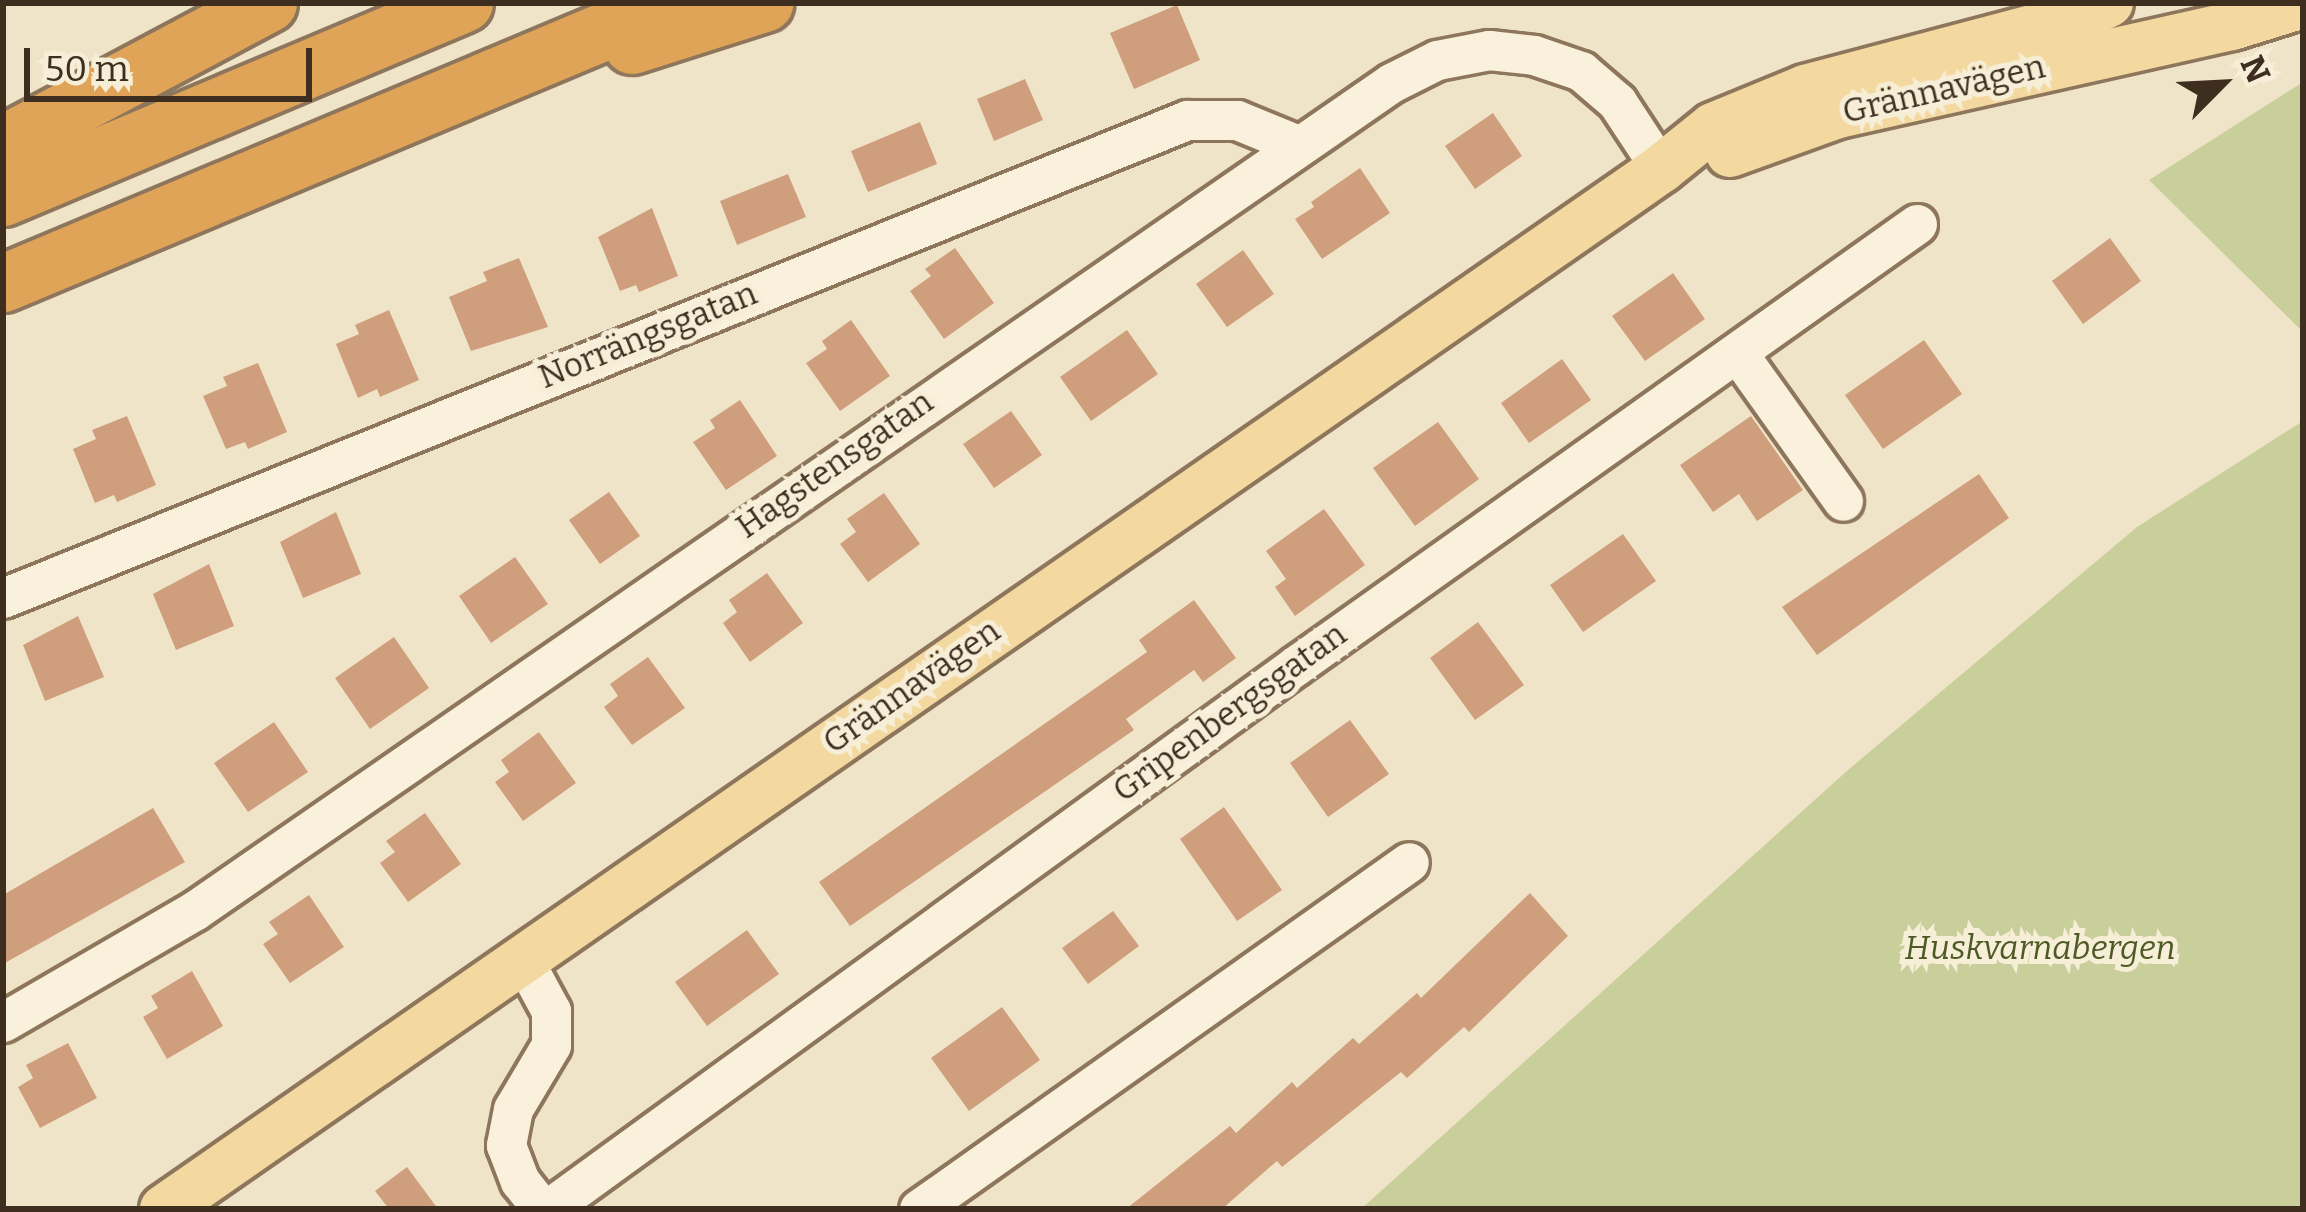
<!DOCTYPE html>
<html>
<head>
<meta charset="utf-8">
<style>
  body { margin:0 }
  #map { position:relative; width:2306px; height:1212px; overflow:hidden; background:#f0e4c8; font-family:Bitter,serif }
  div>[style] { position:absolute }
  .green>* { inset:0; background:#c9cf9b }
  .building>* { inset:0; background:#cf9f7d }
  .roads { filter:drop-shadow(3px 0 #8d765c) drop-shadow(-3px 0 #8d765c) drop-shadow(0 3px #8d765c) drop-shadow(0 -3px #8d765c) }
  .minor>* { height:39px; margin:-19.5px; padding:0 19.5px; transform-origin:19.5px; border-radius:19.5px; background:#faf1dc }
  .major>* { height:48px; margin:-24px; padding:0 24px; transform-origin:24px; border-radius:24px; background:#f3d9a0 }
  .highway>* { height:57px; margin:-28.5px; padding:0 28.5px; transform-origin:28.5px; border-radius:28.5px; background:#e0a458 }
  span { translate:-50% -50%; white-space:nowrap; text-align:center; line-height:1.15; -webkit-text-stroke:10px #f7eed8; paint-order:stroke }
  .street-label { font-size:33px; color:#3d2e20 }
  .park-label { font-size:33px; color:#4d5a26; font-style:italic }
  .frame { position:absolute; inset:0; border:6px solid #3d2e20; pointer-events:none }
  .north { position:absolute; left:2162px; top:24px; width:120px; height:120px; -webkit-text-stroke:9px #f7eed8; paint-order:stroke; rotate:66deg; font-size:33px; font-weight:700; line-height:48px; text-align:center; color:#3d2e20 }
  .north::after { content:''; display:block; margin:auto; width:42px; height:54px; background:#3d2e20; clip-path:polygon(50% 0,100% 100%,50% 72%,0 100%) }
  .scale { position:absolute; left:24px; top:48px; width:288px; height:54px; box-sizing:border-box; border:6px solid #3d2e20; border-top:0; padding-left:15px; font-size:36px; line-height:42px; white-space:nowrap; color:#3d2e20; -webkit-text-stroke:9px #f7eed8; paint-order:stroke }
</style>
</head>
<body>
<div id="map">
  <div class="green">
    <i style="clip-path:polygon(2303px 82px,2303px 332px,2149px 180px)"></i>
    <i style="clip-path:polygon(2303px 421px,2303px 1209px,1361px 1209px,1848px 770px,2137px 527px)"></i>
  </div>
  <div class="building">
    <i style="clip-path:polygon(1177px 5px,1200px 60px,1134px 89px,1110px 33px)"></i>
    <i style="clip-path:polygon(1025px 79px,1043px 120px,994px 141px,977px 99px)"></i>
    <i style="clip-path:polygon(1493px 113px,1522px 156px,1475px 189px,1445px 146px)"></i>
    <i style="clip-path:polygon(920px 122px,937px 164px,868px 192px,851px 151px)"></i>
    <i style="clip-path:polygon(1360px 168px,1390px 213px,1322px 259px,1295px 219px,1314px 207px,1311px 202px)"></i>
    <i style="clip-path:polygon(788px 174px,806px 217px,737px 245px,720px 201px)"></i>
    <i style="clip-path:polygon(652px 208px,678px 276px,639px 292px,636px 285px,620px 291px,598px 237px)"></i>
    <i style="clip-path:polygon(2110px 238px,2141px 281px,2083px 324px,2052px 281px)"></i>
    <i style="clip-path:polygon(955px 248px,994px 303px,944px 339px,910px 291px,931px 276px,925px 269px)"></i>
    <i style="clip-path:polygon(1243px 250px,1274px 294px,1227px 327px,1196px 284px)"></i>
    <i style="clip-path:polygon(519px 258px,548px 327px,471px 351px,449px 297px,487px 281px,483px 272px)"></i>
    <i style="clip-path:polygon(1673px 273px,1705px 319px,1645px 361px,1612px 316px)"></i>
    <i style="clip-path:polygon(389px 310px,419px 380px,380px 397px,377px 389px,358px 398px,336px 344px,359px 334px,355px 325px)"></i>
    <i style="clip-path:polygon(851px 320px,890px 376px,840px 411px,806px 363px,827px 349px,822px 341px)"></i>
    <i style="clip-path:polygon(1127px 330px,1158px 374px,1091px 421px,1060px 377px)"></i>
    <i style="clip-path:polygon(1924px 340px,1962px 394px,1883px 449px,1845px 395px)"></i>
    <i style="clip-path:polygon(1562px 359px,1591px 400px,1529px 443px,1501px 403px)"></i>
    <i style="clip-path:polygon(258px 363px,287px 432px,248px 449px,245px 442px,226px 449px,203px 396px,227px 386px,223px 377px)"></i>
    <i style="clip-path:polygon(740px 400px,777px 456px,726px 490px,693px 442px,715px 428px,710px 420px)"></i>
    <i style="clip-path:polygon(1011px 411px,1042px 455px,994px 488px,963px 444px)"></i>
    <i style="clip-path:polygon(127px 416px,156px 485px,117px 502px,114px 495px,95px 503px,73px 449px,96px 439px,92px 430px)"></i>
    <i style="clip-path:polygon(1751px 416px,1803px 490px,1757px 521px,1739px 494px,1713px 512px,1680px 465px)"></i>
    <i style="clip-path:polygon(1438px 422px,1479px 479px,1415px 526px,1373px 468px)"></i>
    <i style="clip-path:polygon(1979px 474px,2009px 518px,1817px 655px,1782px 607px)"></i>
    <i style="clip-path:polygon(609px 492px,640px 536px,600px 564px,569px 520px)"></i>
    <i style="clip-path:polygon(884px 493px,920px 544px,868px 582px,840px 544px,856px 532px,847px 519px)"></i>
    <i style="clip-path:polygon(1324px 509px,1365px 565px,1295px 616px,1275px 587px,1286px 579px,1266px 551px)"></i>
    <i style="clip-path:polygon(336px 512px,361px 574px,303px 598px,280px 542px)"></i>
    <i style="clip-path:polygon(1623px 534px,1656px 581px,1583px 632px,1550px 585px)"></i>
    <i style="clip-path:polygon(515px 557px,548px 604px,491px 643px,459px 596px)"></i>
    <i style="clip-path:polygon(209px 564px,234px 626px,176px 650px,153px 594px)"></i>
    <i style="clip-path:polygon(767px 573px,803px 623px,750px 662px,723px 623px,737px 612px,729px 600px)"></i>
    <i style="clip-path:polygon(1194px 600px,1236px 658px,1203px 682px,1194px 670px,1126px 719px,1134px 730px,850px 926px,819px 882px,1147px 652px,1139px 640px)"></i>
    <i style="clip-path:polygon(78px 616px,104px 677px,45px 701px,23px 645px)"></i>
    <i style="clip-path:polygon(1478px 622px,1524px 685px,1475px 720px,1430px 658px)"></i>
    <i style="clip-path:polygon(394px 637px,429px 688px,370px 729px,335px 678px)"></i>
    <i style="clip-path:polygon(648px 657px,685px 708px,632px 745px,604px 707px,618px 696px,610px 684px)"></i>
    <i style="clip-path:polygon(1350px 720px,1389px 774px,1328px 817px,1290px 763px)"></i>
    <i style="clip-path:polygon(274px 722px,308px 772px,248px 812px,214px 763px)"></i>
    <i style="clip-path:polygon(539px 732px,576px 783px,523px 821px,495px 782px,509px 772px,501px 760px)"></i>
    <i style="clip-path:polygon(1224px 807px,1282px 890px,1237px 921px,1180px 839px)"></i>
    <i style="clip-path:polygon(153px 808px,185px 862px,3px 964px,3px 895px)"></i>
    <i style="clip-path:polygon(425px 813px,461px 864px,408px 902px,380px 863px,395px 852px,386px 841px)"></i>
    <i style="clip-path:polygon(1530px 893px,1568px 936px,1469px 1032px,1464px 1027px,1407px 1078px,1401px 1072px,1282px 1167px,1277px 1161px,1222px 1209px,1126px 1209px,1230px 1126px,1236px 1133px,1292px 1082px,1297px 1088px,1353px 1038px,1359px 1044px,1417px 993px,1421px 998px)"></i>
    <i style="clip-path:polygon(309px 895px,344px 947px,290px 983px,263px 944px,278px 934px,269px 922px)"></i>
    <i style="clip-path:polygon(1113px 911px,1139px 946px,1088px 984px,1062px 948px)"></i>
    <i style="clip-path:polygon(747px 930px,779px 974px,707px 1026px,675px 982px)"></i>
    <i style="clip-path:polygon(192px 971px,223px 1026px,167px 1059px,143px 1017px,158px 1008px,151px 996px)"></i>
    <i style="clip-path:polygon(1002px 1007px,1040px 1060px,969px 1111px,931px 1058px)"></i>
    <i style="clip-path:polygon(68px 1043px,97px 1098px,40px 1128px,18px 1087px,33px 1078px,26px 1065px)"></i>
    <i style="clip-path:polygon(407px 1167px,438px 1209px,389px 1209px,375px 1191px)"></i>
  </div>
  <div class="roads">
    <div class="minor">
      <i style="left:1739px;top:355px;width:179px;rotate:54.5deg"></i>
      <i style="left:3px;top:598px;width:1277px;rotate:-21.98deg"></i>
      <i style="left:1187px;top:120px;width:50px"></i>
      <i style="left:1237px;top:120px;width:66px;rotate:22.3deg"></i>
      <i style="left:524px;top:961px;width:57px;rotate:61.6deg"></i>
      <i style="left:551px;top:1011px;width:34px;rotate:90deg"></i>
      <i style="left:551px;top:1045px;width:74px;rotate:120.7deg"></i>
      <i style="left:513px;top:1109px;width:37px;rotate:101deg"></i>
      <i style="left:506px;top:1145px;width:39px;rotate:69deg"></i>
      <i style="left:520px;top:1181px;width:36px;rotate:52deg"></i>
      <i style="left:3px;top:1022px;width:221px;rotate:-30.2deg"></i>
      <i style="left:194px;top:911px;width:1455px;rotate:-34.67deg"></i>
      <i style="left:1391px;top:83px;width:51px;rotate:-26.6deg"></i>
      <i style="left:1437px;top:60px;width:53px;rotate:-10.9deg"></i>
      <i style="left:1489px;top:50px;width:45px;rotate:6.3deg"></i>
      <i style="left:1534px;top:55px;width:50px;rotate:18.8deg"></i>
      <i style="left:1581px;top:71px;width:48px;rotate:40.7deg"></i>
      <i style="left:1617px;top:102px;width:80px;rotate:56.7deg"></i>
      <i style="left:548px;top:1209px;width:924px;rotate:-36.01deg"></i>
      <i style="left:1295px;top:666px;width:763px;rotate:-35.4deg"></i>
      <i style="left:919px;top:1209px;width:600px;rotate:-35.3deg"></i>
    </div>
    <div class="major">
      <i style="left:1730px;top:153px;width:115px;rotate:-19.9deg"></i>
      <i style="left:1838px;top:114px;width:404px;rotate:-12.6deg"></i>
      <i style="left:2232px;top:26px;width:74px;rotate:-17.2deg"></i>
      <i style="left:164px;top:1209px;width:1823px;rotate:-34.79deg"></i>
      <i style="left:1661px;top:169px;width:67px;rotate:-38.9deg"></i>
      <i style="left:1713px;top:127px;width:100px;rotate:-22.4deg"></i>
      <i style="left:1805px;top:89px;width:286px;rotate:-14.8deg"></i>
      <i style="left:2082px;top:16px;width:30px;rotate:-26deg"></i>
    </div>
    <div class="highway">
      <i style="left:632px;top:45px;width:139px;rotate:-17.7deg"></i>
      <i style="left:3px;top:144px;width:300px;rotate:-28deg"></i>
      <i style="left:3px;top:197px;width:500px;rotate:-22.82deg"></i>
      <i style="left:3px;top:283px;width:724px;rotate:-22.74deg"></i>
    </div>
  </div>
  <div class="street-label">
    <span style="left:1944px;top:90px;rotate:-13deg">Grännavägen</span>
    <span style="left:648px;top:336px;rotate:-22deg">Norrängsgatan</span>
    <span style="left:835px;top:465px;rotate:-35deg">Hagstensgatan</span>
    <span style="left:912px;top:687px;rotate:-35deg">Grännavägen</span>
    <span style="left:1230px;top:713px;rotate:-36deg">Gripenbergsgatan</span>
  </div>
  <div class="park-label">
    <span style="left:2040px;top:949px">Huskvarnabergen</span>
  </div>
  <div class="frame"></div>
  <div class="north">N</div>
  <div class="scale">50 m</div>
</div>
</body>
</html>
